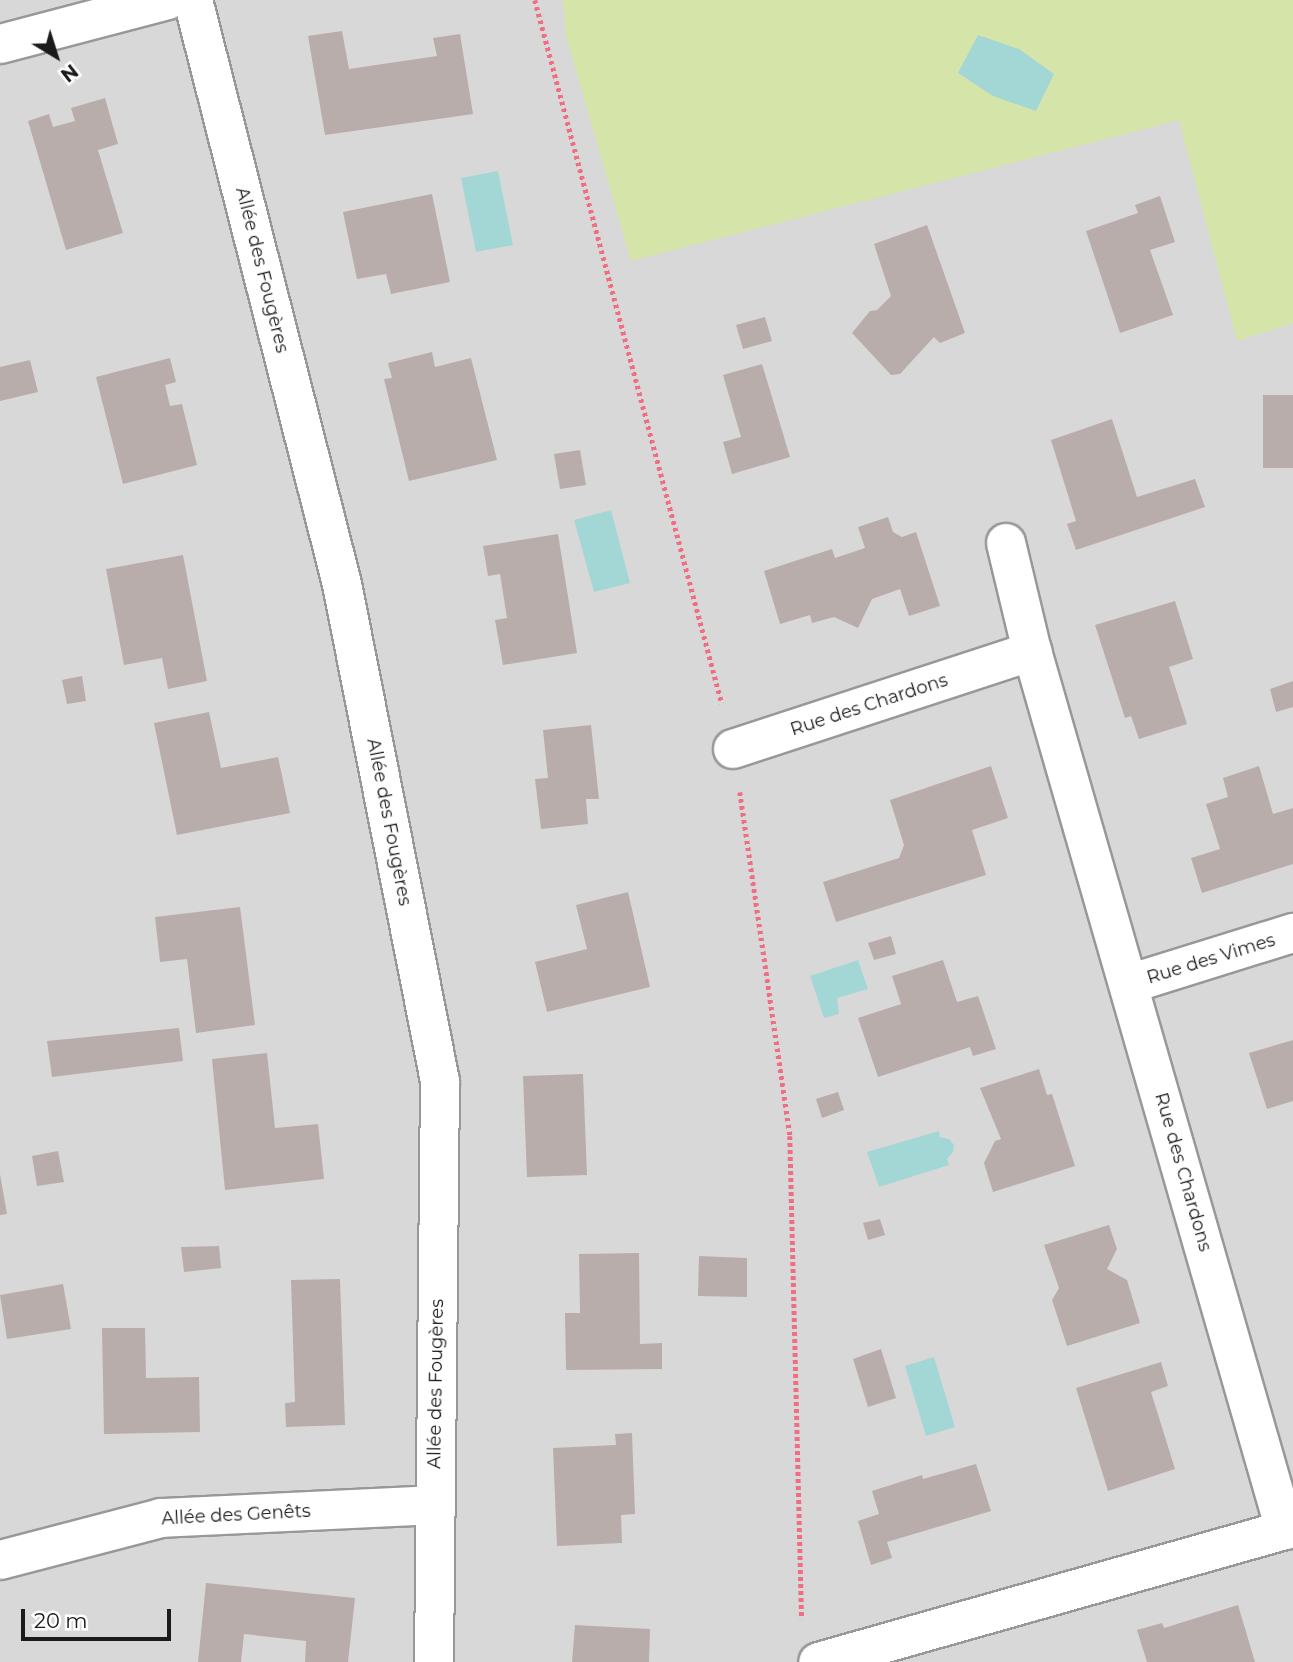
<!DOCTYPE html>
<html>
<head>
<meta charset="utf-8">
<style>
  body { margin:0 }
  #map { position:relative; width:1293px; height:1662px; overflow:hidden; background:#ece5e1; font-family:Montserrat,sans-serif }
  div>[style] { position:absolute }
  .residential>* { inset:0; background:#d9d8d8 }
  .grass>* { inset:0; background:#d5e4a9 }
  .water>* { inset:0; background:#a3d7d6 }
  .building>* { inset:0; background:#b8adab }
  .path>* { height:4.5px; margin-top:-2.25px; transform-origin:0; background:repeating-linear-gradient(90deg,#f06e81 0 3.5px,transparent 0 7px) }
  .roads { filter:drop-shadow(2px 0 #989898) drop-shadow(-2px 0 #989898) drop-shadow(0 2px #989898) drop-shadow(0 -2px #989898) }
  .street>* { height:38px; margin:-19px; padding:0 19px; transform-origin:19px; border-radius:19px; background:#fff }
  span { translate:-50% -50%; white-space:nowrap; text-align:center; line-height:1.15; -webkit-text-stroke:5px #fff; paint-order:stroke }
  .street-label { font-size:18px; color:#1b1b1b }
  .north { position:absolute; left:21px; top:21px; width:70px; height:70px; -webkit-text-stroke:5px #fff; paint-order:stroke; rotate:142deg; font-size:19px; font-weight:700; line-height:28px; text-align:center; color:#1b1b1b }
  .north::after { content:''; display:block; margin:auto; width:24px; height:32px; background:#1b1b1b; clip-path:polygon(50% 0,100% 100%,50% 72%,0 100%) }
  .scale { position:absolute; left:21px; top:1609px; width:150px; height:32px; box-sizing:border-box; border:4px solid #1b1b1b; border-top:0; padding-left:9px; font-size:21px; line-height:24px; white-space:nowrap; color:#1b1b1b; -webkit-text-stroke:5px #fff; paint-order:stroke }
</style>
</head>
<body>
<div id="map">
  <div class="residential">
    <i style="clip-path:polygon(0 0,1293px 0,1293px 1662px,0 1662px)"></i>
  </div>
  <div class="grass">
    <i style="clip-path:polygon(563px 0,1293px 0,1293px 323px,1237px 341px,1179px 120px,631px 261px,566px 36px)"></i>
  </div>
  <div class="water">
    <i style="clip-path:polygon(978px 35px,1019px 49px,1054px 74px,1036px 111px,993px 96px,958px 73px)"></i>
    <i style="clip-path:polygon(498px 171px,513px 245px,476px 252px,461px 178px)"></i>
    <i style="clip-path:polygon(611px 510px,630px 583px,594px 592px,574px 520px)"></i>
    <i style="clip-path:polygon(858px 960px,868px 989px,837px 998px,839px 1014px,824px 1018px,810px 976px)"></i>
    <i style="clip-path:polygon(939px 1131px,940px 1137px,949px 1139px,954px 1145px,953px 1152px,947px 1159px,949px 1165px,879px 1187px,867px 1152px)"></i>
    <i style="clip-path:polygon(934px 1357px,955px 1427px,926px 1436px,905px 1366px)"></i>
  </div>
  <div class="building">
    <i style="clip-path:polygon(342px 31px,349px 69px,437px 56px,433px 38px,460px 34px,473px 114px,325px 135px,308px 36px)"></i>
    <i style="clip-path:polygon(105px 98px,118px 144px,98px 150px,123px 233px,66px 250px,28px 121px,49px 114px,53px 127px,75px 121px,71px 108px)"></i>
    <i style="clip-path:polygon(432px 194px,450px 282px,391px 294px,386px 274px,357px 279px,343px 212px)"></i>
    <i style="clip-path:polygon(1160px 196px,1175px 242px,1150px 250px,1173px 315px,1120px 333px,1086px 231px,1138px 213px,1135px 205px)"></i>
    <i style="clip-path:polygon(927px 225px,965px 333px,940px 343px,934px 337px,900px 374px,891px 375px,852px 333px,870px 311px,877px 310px,891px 296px,874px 244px)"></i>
    <i style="clip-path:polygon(765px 317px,772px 341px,743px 349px,736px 325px)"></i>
    <i style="clip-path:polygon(432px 352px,435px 367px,471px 358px,497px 460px,409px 481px,384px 379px,392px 378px,388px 363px)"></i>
    <i style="clip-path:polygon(170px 358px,176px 382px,165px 385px,170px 406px,182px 404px,197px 465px,123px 484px,96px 377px)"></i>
    <i style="clip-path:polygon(30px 360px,38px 392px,0 401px,0 367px)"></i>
    <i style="clip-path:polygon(762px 364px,790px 457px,732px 474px,723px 442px,741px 437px,723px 375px)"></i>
    <i style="clip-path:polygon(1263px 395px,1293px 395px,1293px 468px,1263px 468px)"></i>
    <i style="clip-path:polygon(1112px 419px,1137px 497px,1195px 479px,1205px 507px,1076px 550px,1067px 524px,1076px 521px,1051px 440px)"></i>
    <i style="clip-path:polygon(580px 450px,586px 485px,560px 489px,554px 454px)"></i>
    <i style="clip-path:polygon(888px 517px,893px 532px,902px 537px,916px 532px,940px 606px,909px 616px,900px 589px,872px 599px,858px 628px,834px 617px,812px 623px,810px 615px,780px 624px,764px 571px,832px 549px,835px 558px,865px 548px,858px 527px)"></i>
    <i style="clip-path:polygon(558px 534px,577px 653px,503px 665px,495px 620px,507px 618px,500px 574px,488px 576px,483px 546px)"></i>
    <i style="clip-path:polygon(183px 555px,207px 681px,168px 689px,162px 658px,124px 665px,106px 569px)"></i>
    <i style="clip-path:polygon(1175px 601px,1193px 659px,1169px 667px,1187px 724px,1139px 739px,1131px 716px,1125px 718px,1095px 625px)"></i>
    <i style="clip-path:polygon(82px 676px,86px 701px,67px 704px,62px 680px)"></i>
    <i style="clip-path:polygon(1293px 681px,1293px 707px,1276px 712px,1270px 689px)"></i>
    <i style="clip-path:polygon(209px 712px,221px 768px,278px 757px,290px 813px,177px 835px,154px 723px)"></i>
    <i style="clip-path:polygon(591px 725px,599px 799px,586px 799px,588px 824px,541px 829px,535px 779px,548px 778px,543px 730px)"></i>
    <i style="clip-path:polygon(991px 766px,1008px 818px,972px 830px,986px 875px,836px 922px,823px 882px,899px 858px,904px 845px,890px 800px)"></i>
    <i style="clip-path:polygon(1259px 766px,1273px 814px,1293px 808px,1293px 864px,1202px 893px,1191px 858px,1220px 849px,1206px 804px,1228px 797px,1223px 778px)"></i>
    <i style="clip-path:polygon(628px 892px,650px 987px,547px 1012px,535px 962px,587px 949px,576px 905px)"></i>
    <i style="clip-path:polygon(240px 907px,255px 1025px,196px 1033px,187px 959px,160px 962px,155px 917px)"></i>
    <i style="clip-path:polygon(891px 936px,896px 954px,874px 960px,868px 943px)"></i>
    <i style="clip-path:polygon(943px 960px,957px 1002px,978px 996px,996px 1049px,973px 1056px,970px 1047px,878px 1077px,858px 1018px,901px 1004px,892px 976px)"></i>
    <i style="clip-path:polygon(179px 1028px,183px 1061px,52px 1077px,47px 1041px)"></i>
    <i style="clip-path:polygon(1293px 1040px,1293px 1101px,1267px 1109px,1249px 1053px)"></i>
    <i style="clip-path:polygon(267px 1053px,275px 1128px,318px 1124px,324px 1179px,225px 1190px,212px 1059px)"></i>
    <i style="clip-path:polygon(1039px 1069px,1047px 1095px,1052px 1094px,1075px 1166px,993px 1192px,984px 1163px,995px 1141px,1001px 1139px,980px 1088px)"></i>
    <i style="clip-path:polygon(583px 1074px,587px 1175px,527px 1177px,523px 1076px)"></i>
    <i style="clip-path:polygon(838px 1092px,844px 1110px,822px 1118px,816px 1099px)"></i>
    <i style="clip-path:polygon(58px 1151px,64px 1182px,37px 1186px,32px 1156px)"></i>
    <i style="clip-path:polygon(0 1174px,7px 1214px,0 1215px)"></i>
    <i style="clip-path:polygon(880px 1219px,885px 1235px,868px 1240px,863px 1223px)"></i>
    <i style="clip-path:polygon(1109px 1225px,1117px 1249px,1107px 1269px,1127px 1280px,1140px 1323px,1067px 1346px,1052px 1300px,1059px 1288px,1044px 1245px)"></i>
    <i style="clip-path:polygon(219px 1246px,221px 1268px,184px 1272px,181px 1247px)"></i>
    <i style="clip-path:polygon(639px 1253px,640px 1344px,662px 1343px,662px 1369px,566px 1370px,565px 1313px,580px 1313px,579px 1254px)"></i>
    <i style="clip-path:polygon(699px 1256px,747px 1258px,747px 1297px,698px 1296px)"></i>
    <i style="clip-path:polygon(340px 1279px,345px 1425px,286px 1427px,285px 1403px,295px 1402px,291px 1280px)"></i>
    <i style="clip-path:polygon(63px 1284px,71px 1329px,7px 1339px,0 1295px)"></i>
    <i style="clip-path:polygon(102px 1328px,145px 1328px,146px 1378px,199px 1377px,200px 1432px,104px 1434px)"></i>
    <i style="clip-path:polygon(881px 1349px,896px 1398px,868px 1407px,853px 1359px)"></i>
    <i style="clip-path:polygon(1161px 1362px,1168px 1386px,1151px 1392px,1175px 1469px,1108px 1491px,1076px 1388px)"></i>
    <i style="clip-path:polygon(632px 1433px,635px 1514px,621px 1515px,622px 1543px,557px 1546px,553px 1448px,616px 1445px,615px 1434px)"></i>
    <i style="clip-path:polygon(976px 1464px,991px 1511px,887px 1542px,892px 1558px,871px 1565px,858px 1521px,879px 1514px,872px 1491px,922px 1475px,923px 1479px)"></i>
    <i style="clip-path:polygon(206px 1583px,355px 1598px,348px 1662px,305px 1662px,306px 1641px,244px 1634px,241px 1662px,198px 1662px)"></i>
    <i style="clip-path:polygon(1238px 1605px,1255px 1662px,1147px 1662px,1137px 1630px,1162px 1623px,1164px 1628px)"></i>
    <i style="clip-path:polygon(575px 1625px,650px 1629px,649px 1662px,572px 1662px)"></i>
  </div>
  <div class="path">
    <i style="left:535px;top:0;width:728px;rotate:75.12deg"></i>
    <i style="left:740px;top:792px;width:348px;rotate:81.7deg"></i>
    <i style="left:790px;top:1136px;width:483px;rotate:88.6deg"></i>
  </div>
  <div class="roads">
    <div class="street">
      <i style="left:193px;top:0;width:603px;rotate:75.69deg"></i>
      <i style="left:342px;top:584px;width:507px;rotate:78.85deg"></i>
      <i style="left:440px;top:1081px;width:581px;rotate:90.59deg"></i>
      <i style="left:0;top:44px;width:174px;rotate:-14.7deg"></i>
      <i style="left:1006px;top:543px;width:111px;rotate:76.5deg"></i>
      <i style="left:733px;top:749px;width:315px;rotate:-18.1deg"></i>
      <i style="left:1032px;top:651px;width:915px;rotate:73.94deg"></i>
      <i style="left:1285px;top:1530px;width:485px;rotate:164.2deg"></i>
      <i style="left:1129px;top:984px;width:172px;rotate:-17.3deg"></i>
      <i style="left:0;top:1560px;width:166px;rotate:-14.6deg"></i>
      <i style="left:161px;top:1518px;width:273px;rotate:-2.7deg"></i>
    </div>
  </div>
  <div class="street-label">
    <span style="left:262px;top:270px;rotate:76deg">Allée des Fougères</span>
    <span style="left:869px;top:705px;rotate:-18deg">Rue des Chardons</span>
    <span style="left:389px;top:822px;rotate:79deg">Allée des Fougères</span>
    <span style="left:1211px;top:959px;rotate:-17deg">Rue des Vimes</span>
    <span style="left:1183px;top:1172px;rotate:74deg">Rue des Chardons</span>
    <span style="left:436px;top:1384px;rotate:-89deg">Allée des Fougères</span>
    <span style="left:236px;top:1515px;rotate:-3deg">Allée des Genêts</span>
  </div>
  <div class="north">N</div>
  <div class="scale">20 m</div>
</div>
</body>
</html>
